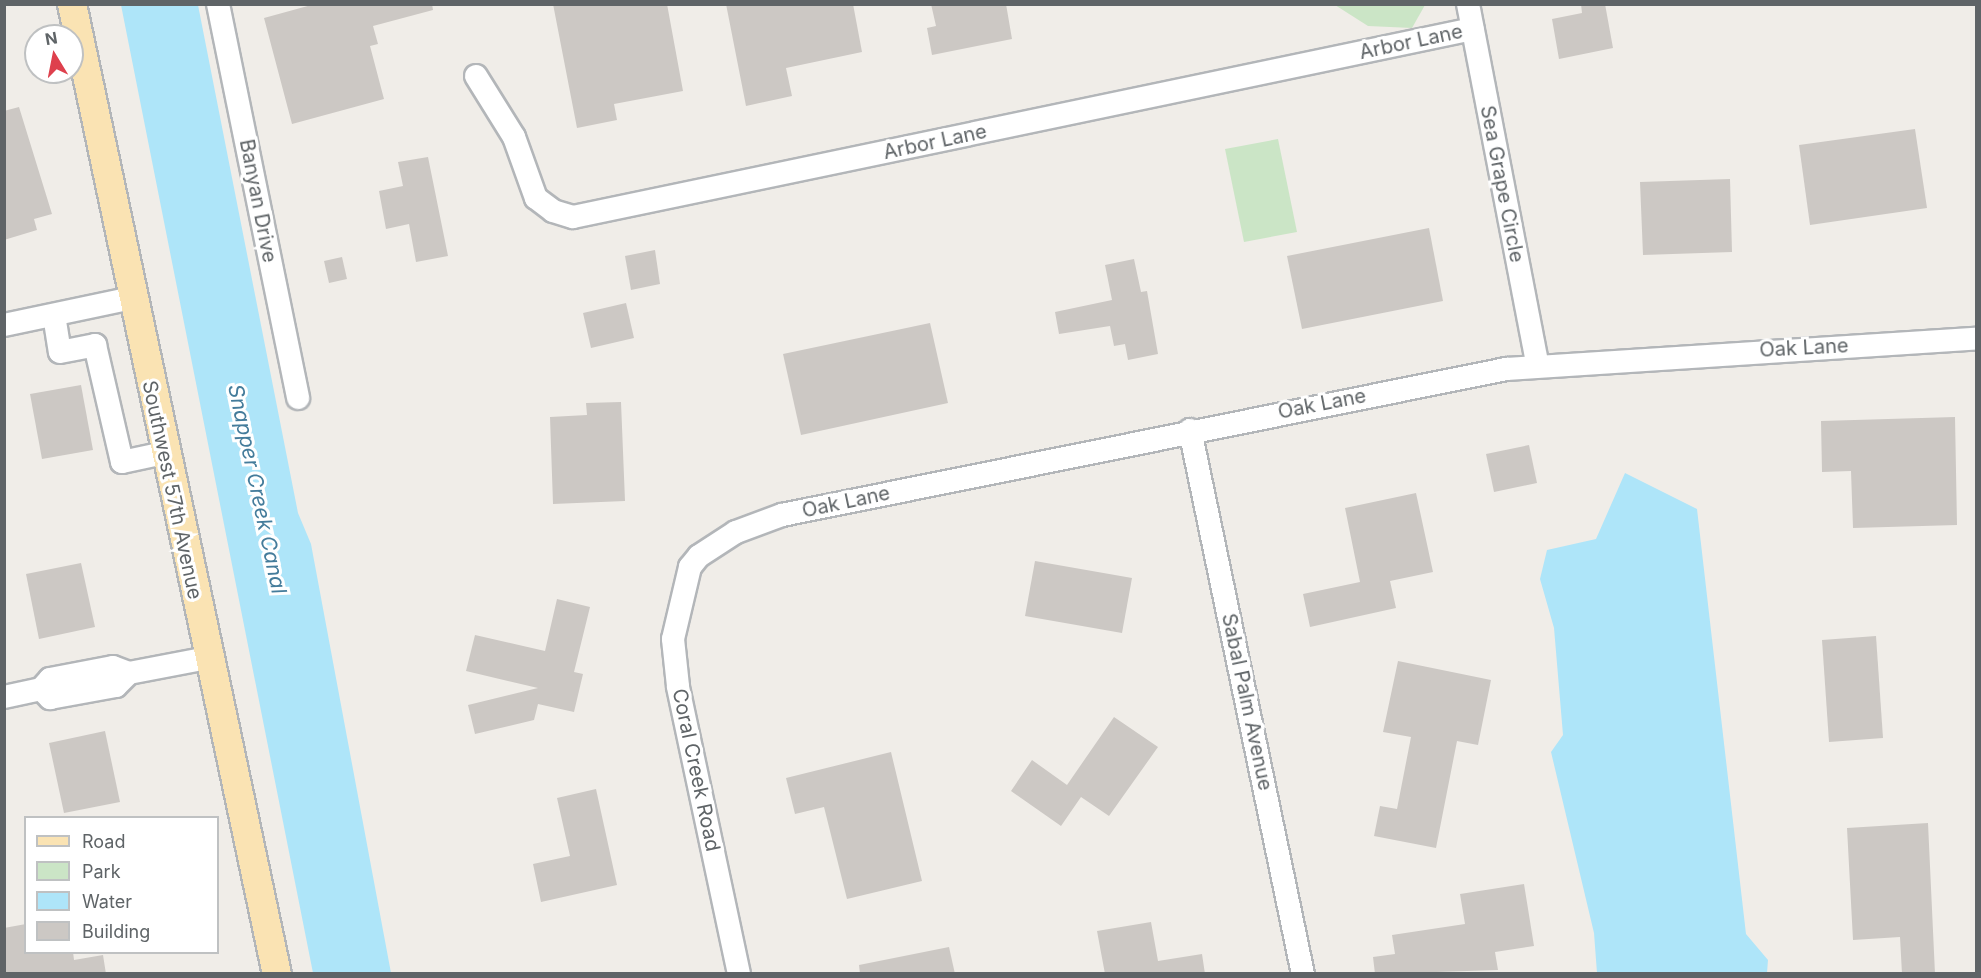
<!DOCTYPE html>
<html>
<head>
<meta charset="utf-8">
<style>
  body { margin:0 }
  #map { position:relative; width:1981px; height:978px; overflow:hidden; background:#f0ede8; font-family:Inter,sans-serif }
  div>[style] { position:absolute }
  .green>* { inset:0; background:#cbe5c6 }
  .water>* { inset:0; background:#aee5f9 }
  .building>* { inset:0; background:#ccc8c4 }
  .roads { filter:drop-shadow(2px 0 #b3b6b9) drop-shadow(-2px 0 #b3b6b9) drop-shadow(0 2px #b3b6b9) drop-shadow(0 -2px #b3b6b9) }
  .minor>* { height:22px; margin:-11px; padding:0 11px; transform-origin:11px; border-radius:11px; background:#fff }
  .major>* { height:28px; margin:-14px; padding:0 14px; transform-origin:14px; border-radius:14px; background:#fae3b3 }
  span { translate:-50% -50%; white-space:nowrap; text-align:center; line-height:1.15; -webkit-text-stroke:6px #fff; paint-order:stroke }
  .street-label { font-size:20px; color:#5f6467 }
  .water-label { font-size:21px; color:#447c9b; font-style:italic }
  .frame { position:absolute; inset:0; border:6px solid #5f6467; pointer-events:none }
  .legend { position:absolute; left:24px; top:816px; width:195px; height:138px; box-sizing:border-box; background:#fff; border:2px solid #bfc1c2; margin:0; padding:8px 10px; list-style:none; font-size:18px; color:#5f6467 }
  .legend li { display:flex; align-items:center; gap:12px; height:30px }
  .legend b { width:30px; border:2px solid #bfc1c2 }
  .north { position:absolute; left:24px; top:24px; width:60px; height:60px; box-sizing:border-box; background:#fff; border:2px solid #bfc1c2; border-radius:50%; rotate:350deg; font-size:16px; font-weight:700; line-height:24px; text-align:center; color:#5f6467 }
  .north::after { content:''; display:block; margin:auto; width:21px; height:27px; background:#de404d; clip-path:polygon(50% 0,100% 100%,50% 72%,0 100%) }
</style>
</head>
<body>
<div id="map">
  <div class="green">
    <i style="clip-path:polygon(1335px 5px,1335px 4px,1425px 5px,1412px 28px,1368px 26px)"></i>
    <i style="clip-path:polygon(1278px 139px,1297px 232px,1244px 242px,1225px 149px)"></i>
  </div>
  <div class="water">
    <i style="clip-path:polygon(121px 5px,198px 5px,298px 513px,311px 544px,391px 973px,313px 973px)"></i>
    <i style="clip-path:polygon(1625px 473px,1697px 509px,1746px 934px,1768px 960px,1767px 973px,1597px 973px,1594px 933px,1551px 752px,1563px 735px,1554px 628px,1540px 579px,1547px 550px,1596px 539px)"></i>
  </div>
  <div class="building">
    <i style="clip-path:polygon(315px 4px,432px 4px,433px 10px,373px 26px,378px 44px,370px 46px,384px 99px,292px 124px,264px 18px)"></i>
    <i style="clip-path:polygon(553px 4px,667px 4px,683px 91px,614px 104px,617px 120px,577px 128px)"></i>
    <i style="clip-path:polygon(726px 4px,853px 4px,862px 52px,786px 68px,792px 96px,746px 106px)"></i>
    <i style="clip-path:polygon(931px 4px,1006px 4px,1012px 39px,932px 55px,927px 28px,936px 26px)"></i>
    <i style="clip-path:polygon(1581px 4px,1605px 4px,1613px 48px,1559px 59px,1552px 19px,1582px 13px)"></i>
    <i style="clip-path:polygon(19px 107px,52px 214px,34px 219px,37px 230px,4px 240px,4px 111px)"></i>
    <i style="clip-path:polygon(1915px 129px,1927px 208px,1810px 225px,1799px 145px)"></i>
    <i style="clip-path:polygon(428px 157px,448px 256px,416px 262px,409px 224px,386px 229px,379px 191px,403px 186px,398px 162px)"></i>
    <i style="clip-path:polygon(1730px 179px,1732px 252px,1643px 255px,1640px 182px)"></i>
    <i style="clip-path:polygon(1429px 228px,1443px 301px,1302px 329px,1287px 256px)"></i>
    <i style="clip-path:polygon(655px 250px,660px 284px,631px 290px,625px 256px)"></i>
    <i style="clip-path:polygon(342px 257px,347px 279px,329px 283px,324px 261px)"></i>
    <i style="clip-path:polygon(1134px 259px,1141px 292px,1147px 291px,1158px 354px,1128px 360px,1125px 344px,1114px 346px,1110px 326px,1059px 334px,1055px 312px,1112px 300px,1105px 265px)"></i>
    <i style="clip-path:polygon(626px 303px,634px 338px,591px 348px,583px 313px)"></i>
    <i style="clip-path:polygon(930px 323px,948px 403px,801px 435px,783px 354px)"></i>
    <i style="clip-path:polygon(81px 385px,93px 450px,42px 459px,30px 394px)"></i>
    <i style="clip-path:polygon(621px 402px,625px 501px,553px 504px,550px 417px,587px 415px,586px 403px)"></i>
    <i style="clip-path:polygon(1955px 417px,1957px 525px,1853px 528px,1851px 471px,1822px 472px,1821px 421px)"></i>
    <i style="clip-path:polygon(1529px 445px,1537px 483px,1494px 492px,1486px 454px)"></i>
    <i style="clip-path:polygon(1416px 493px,1433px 572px,1390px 581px,1396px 608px,1310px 627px,1303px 594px,1360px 582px,1345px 508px)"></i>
    <i style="clip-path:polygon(1035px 561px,1132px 578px,1122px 633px,1025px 616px)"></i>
    <i style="clip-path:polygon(81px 563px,95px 627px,39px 639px,26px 574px)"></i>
    <i style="clip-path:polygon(557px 599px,590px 607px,574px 672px,583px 674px,574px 712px,538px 704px,534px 720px,475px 734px,468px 705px,538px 688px,466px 671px,475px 635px,545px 651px)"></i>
    <i style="clip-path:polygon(1876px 636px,1883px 738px,1829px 742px,1822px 640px)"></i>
    <i style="clip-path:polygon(1398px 661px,1491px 680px,1478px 745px,1457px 741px,1436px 848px,1374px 836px,1380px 806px,1397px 809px,1411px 737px,1383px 732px)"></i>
    <i style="clip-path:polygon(1114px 717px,1158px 747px,1109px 816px,1081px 797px,1061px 826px,1011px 791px,1032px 760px,1067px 785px)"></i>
    <i style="clip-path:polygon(105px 731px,120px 802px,64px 813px,49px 743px)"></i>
    <i style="clip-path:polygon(891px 752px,922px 881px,847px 899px,824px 807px,795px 814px,786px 778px)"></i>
    <i style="clip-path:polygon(596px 789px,617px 885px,541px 902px,533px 864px,570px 856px,557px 798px)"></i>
    <i style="clip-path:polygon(1928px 823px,1935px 974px,1902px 974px,1900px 937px,1853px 940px,1847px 828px)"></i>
    <i style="clip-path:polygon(1524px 884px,1534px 946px,1495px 952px,1498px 970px,1375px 974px,1373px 957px,1395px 954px,1392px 935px,1465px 924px,1460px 894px)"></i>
    <i style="clip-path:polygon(1151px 922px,1158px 961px,1202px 954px,1205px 974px,1105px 974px,1097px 931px)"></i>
    <i style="clip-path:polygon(26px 924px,26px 952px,73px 952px,74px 960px,103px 955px,106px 974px,4px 974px,4px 928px)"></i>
    <i style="clip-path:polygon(949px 947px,955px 974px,860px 974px,859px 965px)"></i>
  </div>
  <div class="roads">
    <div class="minor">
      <i style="left:218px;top:4px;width:402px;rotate:78.5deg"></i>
      <i style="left:1468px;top:4px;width:367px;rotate:79.1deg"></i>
      <i style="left:476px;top:76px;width:72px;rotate:58.1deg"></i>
      <i style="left:514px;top:137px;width:65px;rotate:70.2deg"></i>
      <i style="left:536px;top:198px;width:21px;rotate:37deg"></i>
      <i style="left:553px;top:211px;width:21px;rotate:17deg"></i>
      <i style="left:573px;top:217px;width:919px;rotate:-11.8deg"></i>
      <i style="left:54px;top:315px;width:37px;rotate:81deg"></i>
      <i style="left:60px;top:352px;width:36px;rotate:-11deg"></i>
      <i style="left:95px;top:345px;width:120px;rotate:77deg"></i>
      <i style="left:122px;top:462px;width:43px;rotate:-12.1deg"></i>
      <i style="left:4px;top:325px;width:131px;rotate:-11.9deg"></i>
      <i style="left:1190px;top:430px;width:556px;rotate:78.27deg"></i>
      <i style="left:41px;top:689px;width:13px;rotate:45deg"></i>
      <i style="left:50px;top:698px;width:67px;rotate:-10.3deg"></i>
      <i style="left:116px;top:686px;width:18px;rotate:-45deg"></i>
      <i style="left:4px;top:697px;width:38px;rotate:-12deg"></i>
      <i style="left:41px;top:689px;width:13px;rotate:-48deg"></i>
      <i style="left:50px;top:679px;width:64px;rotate:-10.8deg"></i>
      <i style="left:113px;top:667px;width:17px;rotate:21deg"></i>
      <i style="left:129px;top:673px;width:80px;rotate:-10.8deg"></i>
      <i style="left:739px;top:974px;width:294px;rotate:-102deg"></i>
      <i style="left:678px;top:686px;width:47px;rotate:-96.1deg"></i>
      <i style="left:673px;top:639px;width:74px;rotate:-76.7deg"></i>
      <i style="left:690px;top:567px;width:14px;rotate:-51deg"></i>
      <i style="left:699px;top:556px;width:44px;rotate:-33deg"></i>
      <i style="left:736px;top:532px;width:49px;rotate:-20.3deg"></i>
      <i style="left:782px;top:515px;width:739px;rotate:-11.4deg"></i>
      <i style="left:1506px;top:369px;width:471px;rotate:-3.7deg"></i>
    </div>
    <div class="major">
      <i style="left:72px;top:4px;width:991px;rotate:78.07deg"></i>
    </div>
  </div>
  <div class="street-label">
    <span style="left:1411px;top:42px;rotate:-12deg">Arbor Lane</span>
    <span style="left:935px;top:142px;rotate:-12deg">Arbor Lane</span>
    <span style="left:1502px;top:184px;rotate:79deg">Sea Grape Circle</span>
    <span style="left:258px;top:201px;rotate:79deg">Banyan Drive</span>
    <span style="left:1804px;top:348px;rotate:-3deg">Oak Lane</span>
    <span style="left:1322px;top:404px;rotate:-11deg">Oak Lane</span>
    <span style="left:172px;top:490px;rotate:78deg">Southwest 57th Avenue</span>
    <span style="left:846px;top:502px;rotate:-12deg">Oak Lane</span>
    <span style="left:1247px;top:702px;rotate:78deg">Sabal Palm Avenue</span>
    <span style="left:696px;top:770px;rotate:78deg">Coral Creek Road</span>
  </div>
  <div class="water-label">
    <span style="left:257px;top:489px;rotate:78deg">Snapper Creek Canal</span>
  </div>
  <div class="frame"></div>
  <ul class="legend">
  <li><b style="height:8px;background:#fae3b3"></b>Road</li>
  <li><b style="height:16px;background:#cbe5c6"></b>Park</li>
  <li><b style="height:16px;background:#aee5f9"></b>Water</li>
  <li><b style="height:16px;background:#ccc8c4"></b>Building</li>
  </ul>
  <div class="north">N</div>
</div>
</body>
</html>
